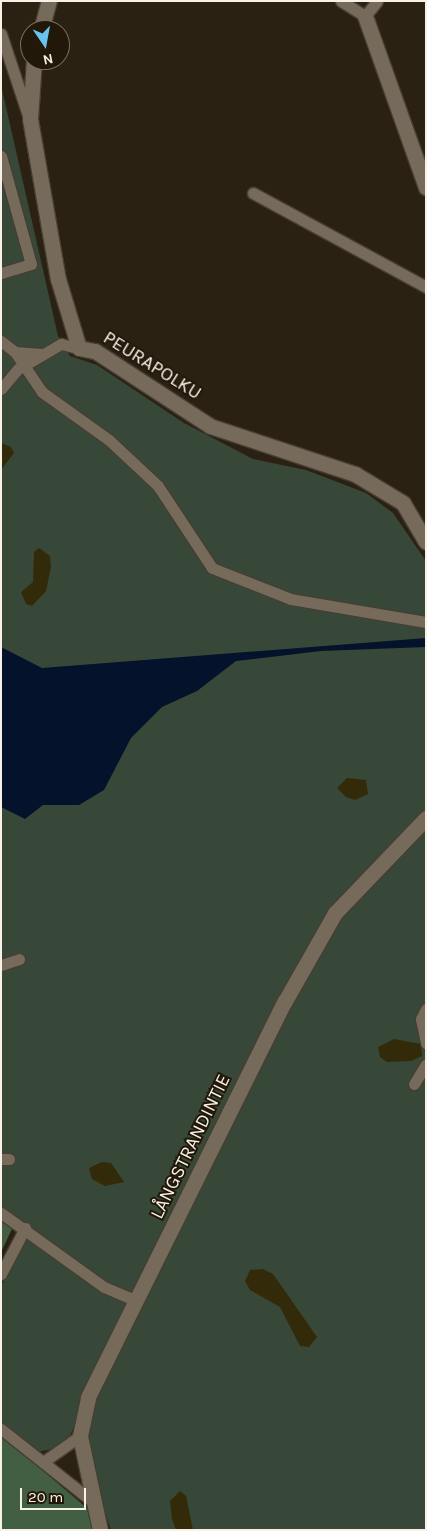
<!DOCTYPE html>
<html>
<head>
<meta charset="utf-8">
<style>
  body { margin:0 }
  #map { position:relative; width:427px; height:1531px; overflow:hidden; background:#2b2113; font-family:Karla,sans-serif }
  div>[style] { position:absolute }
  .green>* { inset:0; background:#384838 }
  .forest>* { inset:0; background:#435f43 }
  .sand>* { inset:0; background:#322a09 }
  .water>* { inset:0; background:#05122c }
  .roads { filter:drop-shadow(1px 0 #463e34) drop-shadow(-1px 0 #463e34) drop-shadow(0 1px #463e34) drop-shadow(0 -1px #463e34) }
  .lane>* { height:11px; margin:-5.5px; padding:0 5.5px; transform-origin:5.5px; border-radius:5.5px; background:#766a5a }
  .street>* { height:15px; margin:-7.5px; padding:0 7.5px; transform-origin:7.5px; border-radius:7.5px; background:#766a5a }
  span { translate:-50% -50%; white-space:nowrap; text-align:center; line-height:1.15; -webkit-text-stroke:4px #22180a; paint-order:stroke }
  .street-label { font-size:19px; color:#f8f1e7 }
  .frame { position:absolute; inset:0; border:2px solid #f8f1e7; pointer-events:none }
  .north { position:absolute; left:20px; top:20px; width:50px; height:50px; box-sizing:border-box; background:#22180a; border:1px solid #786f62; border-radius:50%; rotate:168deg; font-size:14px; font-weight:700; line-height:20px; text-align:center; color:#f8f1e7 }
  .north::after { content:''; display:block; margin:auto; width:18px; height:22px; background:#67c4ef; clip-path:polygon(50% 0,100% 100%,50% 72%,0 100%) }
  .scale { position:absolute; left:20px; top:1488px; width:66px; height:22px; box-sizing:border-box; border:2px solid #f8f1e7; border-top:0; padding-left:6px; font-size:15px; line-height:18px; white-space:nowrap; color:#f8f1e7; -webkit-text-stroke:4px #22180a; paint-order:stroke }
</style>
</head>
<body>
<div id="map">
  <div class="green">
    <i style="clip-path:polygon(1px 85px,58px 336px,70px 356px,97px 365px,184px 423px,253px 459px,306px 470px,366px 493px,393px 513px,426px 561px,426px 1530px,111px 1530px,91px 1470px,87px 1420px,120px 1323px,69px 1438px,58px 1448px,36px 1452px,1px 1425px,1px 1286px,22px 1242px,29px 1239px,1px 1217px)"></i>
  </div>
  <div class="forest">
    <i style="clip-path:polygon(1px 1217px,12px 1229px,1px 1252px)"></i>
    <i style="clip-path:polygon(1px 1435px,88px 1509px,95px 1530px,1px 1530px)"></i>
  </div>
  <div class="sand">
    <i style="clip-path:polygon(1px 443px,11px 447px,14px 453px,1px 470px)"></i>
    <i style="clip-path:polygon(39px 548px,50px 556px,51px 567px,46px 591px,32px 606px,26px 604px,21px 592px,33px 582px,34px 552px)"></i>
    <i style="clip-path:polygon(347px 778px,366px 780px,368px 794px,355px 800px,346px 797px,337px 788px)"></i>
    <i style="clip-path:polygon(394px 1039px,421px 1044px,422px 1056px,411px 1061px,387px 1062px,380px 1057px,378px 1047px)"></i>
    <i style="clip-path:polygon(102px 1162px,111px 1163px,124px 1182px,105px 1186px,92px 1179px,89px 1168px)"></i>
    <i style="clip-path:polygon(263px 1269px,273px 1274px,317px 1337px,309px 1347px,300px 1346px,280px 1307px,250px 1290px,245px 1281px,250px 1270px)"></i>
    <i style="clip-path:polygon(180px 1491px,186px 1496px,193px 1530px,176px 1530px,172px 1519px,170px 1501px)"></i>
  </div>
  <div class="water">
    <i style="clip-path:polygon(426px 638px,426px 647px,321px 651px,236px 661px,197px 691px,162px 707px,131px 738px,104px 790px,79px 805px,43px 805px,25px 819px,1px 807px,1px 647px,42px 668px)"></i>
  </div>
  <div class="roads">
    <div class="lane">
      <i style="left:341px;top:1px;width:28px;rotate:32deg"></i>
      <i style="left:365px;top:16px;width:19px;rotate:-51deg"></i>
      <i style="left:1px;top:34px;width:85px;rotate:71.6deg"></i>
      <i style="left:1px;top:156px;width:112px;rotate:74.5deg"></i>
      <i style="left:31px;top:264px;width:31px;rotate:163deg"></i>
      <i style="left:253px;top:193px;width:197px;rotate:28.5deg"></i>
      <i style="left:1px;top:341px;width:18px;rotate:38deg"></i>
      <i style="left:15px;top:352px;width:27px;rotate:4deg"></i>
      <i style="left:15px;top:352px;width:48px;rotate:56deg"></i>
      <i style="left:42px;top:392px;width:82px;rotate:35.6deg"></i>
      <i style="left:109px;top:440px;width:67px;rotate:43.2deg"></i>
      <i style="left:158px;top:486px;width:98px;rotate:56.6deg"></i>
      <i style="left:212px;top:568px;width:85px;rotate:21.4deg"></i>
      <i style="left:291px;top:599px;width:137px;rotate:9.7deg"></i>
      <i style="left:1px;top:389px;width:26px;rotate:-50deg"></i>
      <i style="left:18px;top:369px;width:50px;rotate:-30.2deg"></i>
      <i style="left:61px;top:344px;width:18px;rotate:13deg"></i>
      <i style="left:1px;top:965px;width:19px;rotate:-18deg"></i>
      <i style="left:426px;top:1009px;width:11px;rotate:117deg"></i>
      <i style="left:421px;top:1019px;width:25px;rotate:78deg"></i>
      <i style="left:414px;top:1084px;width:23px;rotate:-59deg"></i>
      <i style="left:1px;top:1159px;width:8px"></i>
      <i style="left:1px;top:1213px;width:127px;rotate:35.7deg"></i>
      <i style="left:104px;top:1287px;width:33px;rotate:23deg"></i>
      <i style="left:1px;top:1274px;width:52px;rotate:-62.4deg"></i>
      <i style="left:1px;top:1429px;width:117px;rotate:38.4deg"></i>
      <i style="left:43px;top:1462px;width:45px;rotate:-35.1deg"></i>
    </div>
    <div class="street">
      <i style="left:365px;top:16px;width:182px;rotate:70.4deg"></i>
      <i style="left:41px;top:30px;width:30px;rotate:-75deg"></i>
      <i style="left:34px;top:60px;width:59px;rotate:93.9deg"></i>
      <i style="left:30px;top:119px;width:162px;rotate:80.1deg"></i>
      <i style="left:58px;top:279px;width:72px;rotate:73.1deg"></i>
      <i style="left:79px;top:348px;width:16px;rotate:11deg"></i>
      <i style="left:95px;top:351px;width:137px;rotate:33.1deg"></i>
      <i style="left:210px;top:426px;width:153px;rotate:18.3deg"></i>
      <i style="left:355px;top:474px;width:56px;rotate:31.1deg"></i>
      <i style="left:403px;top:503px;width:45px;rotate:59.5deg"></i>
      <i style="left:100px;top:1530px;width:96px;rotate:-102deg"></i>
      <i style="left:80px;top:1436px;width:40px;rotate:-78deg"></i>
      <i style="left:88px;top:1397px;width:442px;rotate:-63.6deg"></i>
      <i style="left:285px;top:1001px;width:101px;rotate:-60.4deg"></i>
      <i style="left:335px;top:913px;width:132px;rotate:-46.2deg"></i>
    </div>
  </div>
  <div class="street-label">
    <span style="left:152px;top:366px;rotate:32deg">PEURAPOLKU</span>
    <span style="left:191px;top:1147px;rotate:-64deg">LÅNGSTRANDINTIE</span>
  </div>
  <div class="frame"></div>
  <div class="north">N</div>
  <div class="scale">20 m</div>
</div>
</body>
</html>
